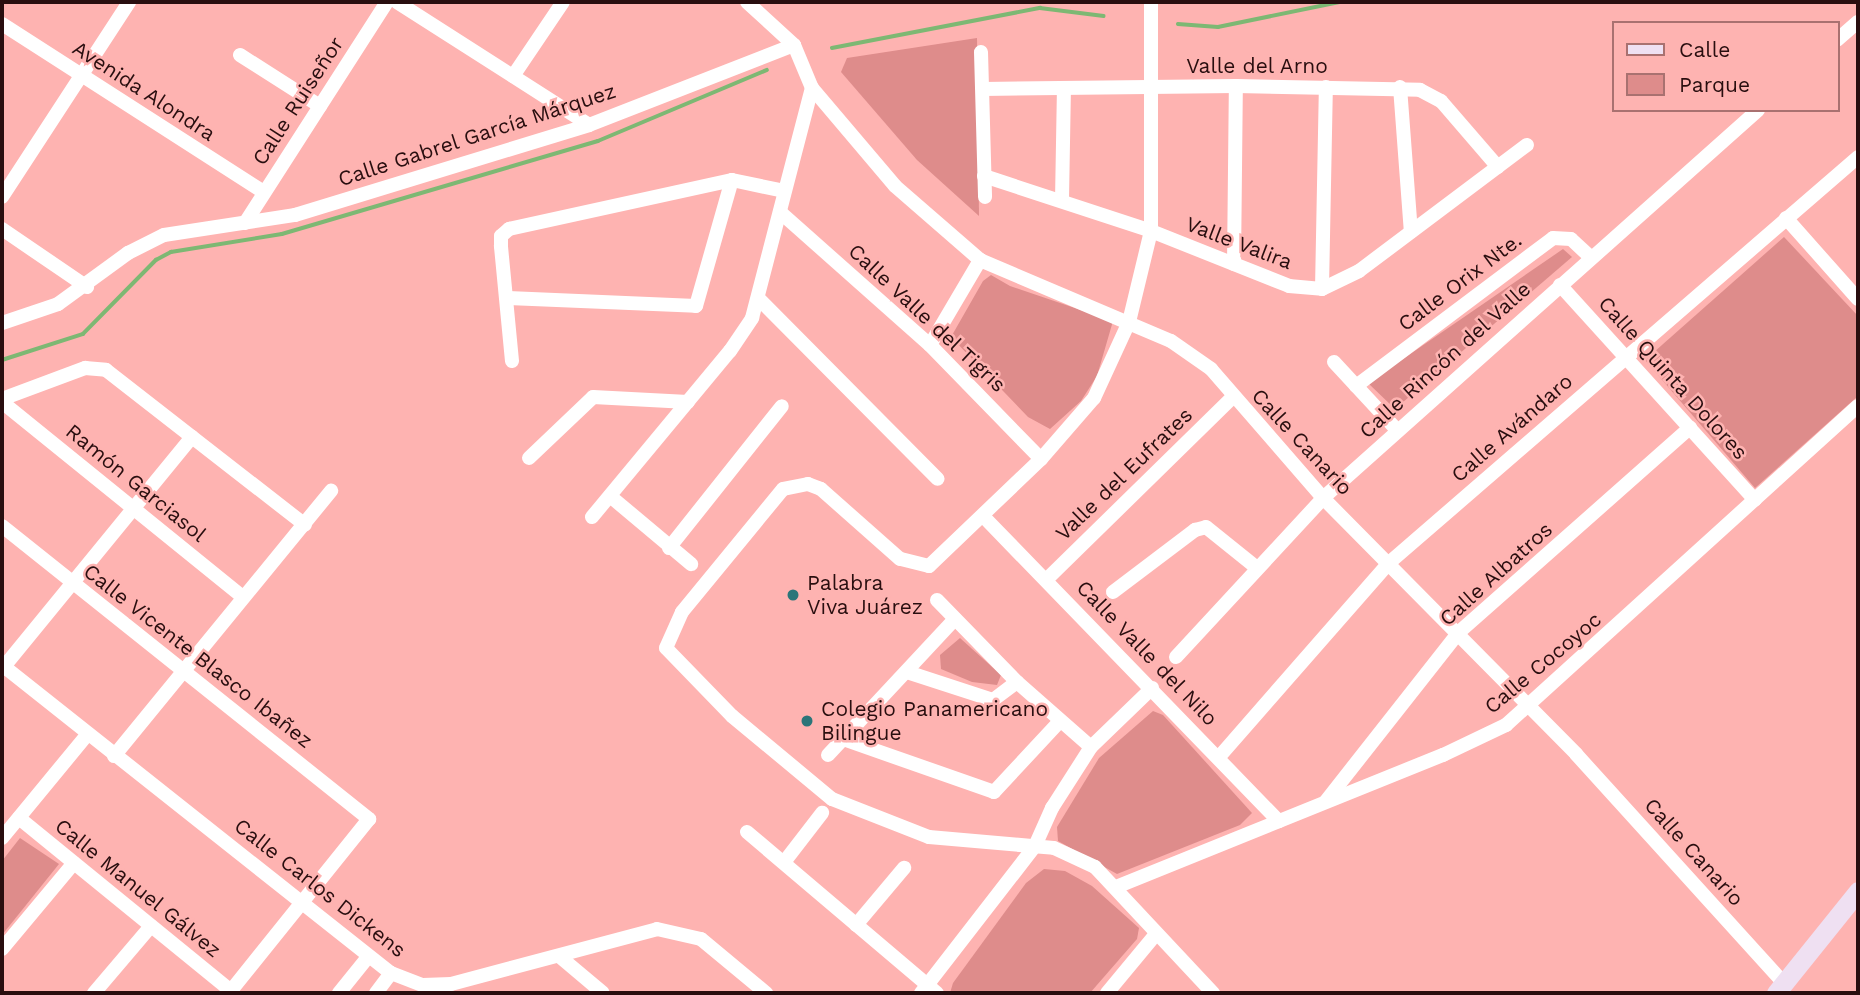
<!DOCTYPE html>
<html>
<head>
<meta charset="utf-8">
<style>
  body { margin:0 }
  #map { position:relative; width:1860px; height:995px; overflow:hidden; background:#feb3b1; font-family:"Work Sans",sans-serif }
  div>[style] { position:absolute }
  .green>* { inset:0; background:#de8c8b }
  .stream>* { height:3.5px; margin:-1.75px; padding:0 1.75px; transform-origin:1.75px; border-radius:1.75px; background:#7db873 }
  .street>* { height:14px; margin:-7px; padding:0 7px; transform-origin:7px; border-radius:7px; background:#fff }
  .secondary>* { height:19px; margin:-9.5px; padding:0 9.5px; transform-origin:9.5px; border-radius:9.5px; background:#efe0f2 }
  .dots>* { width:19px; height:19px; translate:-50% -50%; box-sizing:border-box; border:4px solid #feb3b1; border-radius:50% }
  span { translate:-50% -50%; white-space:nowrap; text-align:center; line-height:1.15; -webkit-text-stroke:5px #feb3b1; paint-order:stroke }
  .street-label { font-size:21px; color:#290e0f }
  .poi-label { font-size:21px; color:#290e0f }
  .left { translate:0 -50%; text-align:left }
  .frame { position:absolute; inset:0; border:4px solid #290e0f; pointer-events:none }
  .legend { position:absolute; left:1612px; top:21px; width:228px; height:91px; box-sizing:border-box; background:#feb3b1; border:2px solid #a97170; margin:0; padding:9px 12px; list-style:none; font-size:21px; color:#290e0f }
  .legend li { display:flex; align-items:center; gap:14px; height:35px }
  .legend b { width:35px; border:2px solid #a97170 }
</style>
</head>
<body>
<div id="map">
  <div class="green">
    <i style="clip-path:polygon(977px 38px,979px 216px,917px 160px,841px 72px,847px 58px)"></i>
    <i style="clip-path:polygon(1784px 237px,1858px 316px,1858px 396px,1755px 488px,1645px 360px)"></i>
    <i style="clip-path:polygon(1563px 249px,1572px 257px,1395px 409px,1368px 383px)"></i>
    <i style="clip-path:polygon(991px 275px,1010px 286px,1113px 321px,1097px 376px,1081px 401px,1050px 429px,1028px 417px,951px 337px,983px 281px)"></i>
    <i style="clip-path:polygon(960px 638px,1001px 675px,997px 685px,972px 682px,941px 669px,940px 655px)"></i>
    <i style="clip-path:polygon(1153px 711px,1163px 715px,1252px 813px,1240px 825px,1117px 874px,1058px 841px,1057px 827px,1099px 758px)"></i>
    <i style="clip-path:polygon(20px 838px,59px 864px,2px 935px,2px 861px)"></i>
    <i style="clip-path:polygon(1044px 869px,1065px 871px,1092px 886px,1139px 928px,1137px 939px,1090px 993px,950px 993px,953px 983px,1026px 883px)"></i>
  </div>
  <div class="stream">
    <i style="left:1178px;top:24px;width:40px;rotate:4.3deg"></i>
    <i style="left:1218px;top:27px;width:125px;rotate:-11.6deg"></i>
    <i style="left:1340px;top:2px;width:66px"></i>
    <i style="left:832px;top:48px;width:212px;rotate:-10.9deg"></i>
    <i style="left:1040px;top:8px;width:64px;rotate:7.1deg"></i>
    <i style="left:2px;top:360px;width:85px;rotate:-17.8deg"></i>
    <i style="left:83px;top:334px;width:104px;rotate:-45.4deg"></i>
    <i style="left:156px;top:260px;width:17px;rotate:-28deg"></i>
    <i style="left:171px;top:252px;width:112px;rotate:-9.2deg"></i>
    <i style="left:282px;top:234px;width:329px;rotate:-16.4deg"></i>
    <i style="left:598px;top:141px;width:183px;rotate:-22.8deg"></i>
  </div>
  <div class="street">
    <i style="left:397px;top:2px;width:228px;rotate:32.6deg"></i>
    <i style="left:747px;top:2px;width:64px;rotate:42.5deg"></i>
    <i style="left:794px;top:45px;width:47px;rotate:67.3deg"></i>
    <i style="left:812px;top:88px;width:128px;rotate:49.7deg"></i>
    <i style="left:895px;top:186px;width:113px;rotate:41deg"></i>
    <i style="left:980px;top:260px;width:207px;rotate:23deg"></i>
    <i style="left:1171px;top:341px;width:49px;rotate:35deg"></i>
    <i style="left:1211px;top:369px;width:171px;rotate:49deg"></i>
    <i style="left:1323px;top:498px;width:360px;rotate:45.3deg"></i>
    <i style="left:1576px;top:754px;width:309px;rotate:47.8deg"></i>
    <i style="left:1151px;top:2px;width:229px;rotate:90deg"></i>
    <i style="left:1151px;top:231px;width:94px;rotate:103.6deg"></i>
    <i style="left:1129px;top:322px;width:84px;rotate:114.7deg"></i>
    <i style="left:1094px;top:398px;width:81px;rotate:131deg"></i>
    <i style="left:1041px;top:459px;width:155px;rotate:136.3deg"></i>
    <i style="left:929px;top:566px;width:30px;rotate:-166deg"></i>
    <i style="left:900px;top:559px;width:106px;rotate:-138.5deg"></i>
    <i style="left:821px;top:489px;width:14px;rotate:-159deg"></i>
    <i style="left:808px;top:484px;width:25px;rotate:169deg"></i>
    <i style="left:783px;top:489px;width:159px;rotate:129.4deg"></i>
    <i style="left:682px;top:612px;width:39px;rotate:114deg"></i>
    <i style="left:666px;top:648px;width:95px;rotate:45.9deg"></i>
    <i style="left:732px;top:716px;width:130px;rotate:39.7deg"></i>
    <i style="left:832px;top:799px;width:104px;rotate:21.4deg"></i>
    <i style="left:929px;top:837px;width:125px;rotate:5deg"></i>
    <i style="left:1054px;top:848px;width:45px;rotate:24.9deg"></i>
    <i style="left:1095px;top:867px;width:173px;rotate:46.9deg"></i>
    <i style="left:2px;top:24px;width:311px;rotate:32.7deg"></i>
    <i style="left:1837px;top:40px;width:28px;rotate:-41deg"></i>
    <i style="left:981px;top:52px;width:145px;rotate:88.4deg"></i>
    <i style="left:240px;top:55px;width:95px;rotate:32.5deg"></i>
    <i style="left:513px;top:76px;width:89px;rotate:-56deg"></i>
    <i style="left:1400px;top:87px;width:145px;rotate:85.7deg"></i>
    <i style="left:983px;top:89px;width:253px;rotate:-0.7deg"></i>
    <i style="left:1236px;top:86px;width:184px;rotate:1.2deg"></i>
    <i style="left:1420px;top:90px;width:24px;rotate:28deg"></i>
    <i style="left:1441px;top:101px;width:87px;rotate:49.2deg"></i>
    <i style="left:984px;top:176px;width:176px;rotate:18.2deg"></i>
    <i style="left:1151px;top:231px;width:149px;rotate:21.7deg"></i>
    <i style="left:1289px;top:286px;width:33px;rotate:5deg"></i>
    <i style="left:1322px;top:289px;width:41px;rotate:-25.9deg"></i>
    <i style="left:1359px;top:271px;width:210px;rotate:-36.9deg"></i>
    <i style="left:2px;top:197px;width:233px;rotate:-56.9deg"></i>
    <i style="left:1062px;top:200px;width:112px;rotate:-89deg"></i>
    <i style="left:780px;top:212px;width:200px;rotate:41.6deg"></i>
    <i style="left:930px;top:345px;width:159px;rotate:45.8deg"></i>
    <i style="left:1786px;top:218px;width:108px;rotate:48.4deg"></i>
    <i style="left:245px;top:223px;width:263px;rotate:-57.3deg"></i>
    <i style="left:2px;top:229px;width:103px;rotate:34.3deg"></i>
    <i style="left:1234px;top:264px;width:178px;rotate:-89.4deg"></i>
    <i style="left:1560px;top:285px;width:290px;rotate:47.8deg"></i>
    <i style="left:1322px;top:289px;width:202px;rotate:-88.9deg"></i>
    <i style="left:508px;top:298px;width:188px;rotate:2.4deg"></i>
    <i style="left:696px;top:306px;width:131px;rotate:-74.1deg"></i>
    <i style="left:760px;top:300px;width:252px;rotate:45.2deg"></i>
    <i style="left:2px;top:323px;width:59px;rotate:-18.7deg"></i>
    <i style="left:58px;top:304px;width:87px;rotate:-36.1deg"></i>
    <i style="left:128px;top:253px;width:40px;rotate:-26.6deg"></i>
    <i style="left:164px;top:235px;width:133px;rotate:-8.7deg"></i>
    <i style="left:295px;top:215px;width:307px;rotate:-17deg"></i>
    <i style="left:589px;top:125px;width:220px;rotate:-21.3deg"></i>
    <i style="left:930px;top:345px;width:99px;rotate:-59.5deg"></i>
    <i style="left:512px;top:361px;width:116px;rotate:-95.5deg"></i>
    <i style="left:501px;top:246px;width:10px;rotate:-90deg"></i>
    <i style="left:501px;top:236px;width:11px;rotate:-41deg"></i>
    <i style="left:509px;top:229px;width:228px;rotate:-12.4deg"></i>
    <i style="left:732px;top:180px;width:53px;rotate:11.9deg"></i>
    <i style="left:1334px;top:362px;width:93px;rotate:47.2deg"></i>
    <i style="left:1356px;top:386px;width:246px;rotate:-36.9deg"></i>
    <i style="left:1553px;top:238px;width:18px;rotate:3deg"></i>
    <i style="left:1571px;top:239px;width:26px;rotate:43deg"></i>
    <i style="left:2px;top:399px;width:89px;rotate:-20.5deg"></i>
    <i style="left:85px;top:368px;width:21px;rotate:5deg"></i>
    <i style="left:106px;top:370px;width:252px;rotate:37.9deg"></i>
    <i style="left:2px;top:402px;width:310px;rotate:39deg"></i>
    <i style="left:529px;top:458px;width:88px;rotate:-43.6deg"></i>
    <i style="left:593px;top:397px;width:95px;rotate:3deg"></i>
    <i style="left:610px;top:496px;width:106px;rotate:40deg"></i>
    <i style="left:983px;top:516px;width:425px;rotate:45.9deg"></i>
    <i style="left:592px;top:517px;width:216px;rotate:-50.3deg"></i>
    <i style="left:730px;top:351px;width:40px;rotate:-56deg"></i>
    <i style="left:752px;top:318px;width:238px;rotate:-75.4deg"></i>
    <i style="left:2px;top:526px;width:470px;rotate:38.6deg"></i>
    <i style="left:369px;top:819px;width:223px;rotate:128.8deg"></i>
    <i style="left:669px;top:548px;width:181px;rotate:-51.5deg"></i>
    <i style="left:1046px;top:580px;width:260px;rotate:-44.4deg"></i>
    <i style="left:1113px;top:592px;width:103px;rotate:-37.1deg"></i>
    <i style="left:1195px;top:530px;width:11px;rotate:-15deg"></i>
    <i style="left:1206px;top:527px;width:65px;rotate:38.8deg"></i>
    <i style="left:937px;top:600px;width:115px;rotate:45.7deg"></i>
    <i style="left:1017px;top:682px;width:98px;rotate:41.3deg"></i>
    <i style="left:1176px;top:657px;width:217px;rotate:-47.2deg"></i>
    <i style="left:1323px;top:498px;width:583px;rotate:-41.73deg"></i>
    <i style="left:2px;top:665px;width:496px;rotate:38.4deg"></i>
    <i style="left:391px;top:973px;width:34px;rotate:21deg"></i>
    <i style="left:423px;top:985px;width:28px;rotate:-2deg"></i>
    <i style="left:451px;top:984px;width:213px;rotate:-14.9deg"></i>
    <i style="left:657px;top:929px;width:45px;rotate:12.8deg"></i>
    <i style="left:701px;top:939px;width:85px;rotate:39.7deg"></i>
    <i style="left:2px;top:669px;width:300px;rotate:-50.7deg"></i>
    <i style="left:907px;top:672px;width:90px;rotate:18deg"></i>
    <i style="left:993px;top:700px;width:30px;rotate:-37deg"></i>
    <i style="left:843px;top:739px;width:160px;rotate:19.3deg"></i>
    <i style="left:994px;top:792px;width:97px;rotate:-47.1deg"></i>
    <i style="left:828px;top:755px;width:186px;rotate:-47deg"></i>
    <i style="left:114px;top:756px;width:343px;rotate:-50.7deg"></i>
    <i style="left:1219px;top:757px;width:259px;rotate:-48.8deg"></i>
    <i style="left:1390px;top:562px;width:619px;rotate:-40.87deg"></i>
    <i style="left:1326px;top:801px;width:214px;rotate:-51.8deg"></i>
    <i style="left:1458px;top:633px;width:310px;rotate:-41.5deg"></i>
    <i style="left:19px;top:818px;width:274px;rotate:39.2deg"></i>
    <i style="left:747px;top:832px;width:249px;rotate:40.3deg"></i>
    <i style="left:2px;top:838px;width:134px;rotate:-50.5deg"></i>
    <i style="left:785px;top:861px;width:61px;rotate:-52.4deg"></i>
    <i style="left:1116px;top:887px;width:353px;rotate:-22deg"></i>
    <i style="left:1443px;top:755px;width:70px;rotate:-25.5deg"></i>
    <i style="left:1506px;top:725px;width:475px;rotate:-42.2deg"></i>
    <i style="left:856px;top:925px;width:75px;rotate:-49.9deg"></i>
    <i style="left:2px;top:949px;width:112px;rotate:-50.1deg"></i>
    <i style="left:559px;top:956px;width:57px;rotate:40.1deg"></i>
    <i style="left:94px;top:993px;width:88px;rotate:-49.6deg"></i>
    <i style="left:339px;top:993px;width:46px;rotate:-51.1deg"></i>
    <i style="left:376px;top:993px;width:25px;rotate:-53deg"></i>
    <i style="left:921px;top:993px;width:186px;rotate:-52.2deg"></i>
    <i style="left:1035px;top:846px;width:42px;rotate:-65.9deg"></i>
    <i style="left:1052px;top:808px;width:72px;rotate:-57.4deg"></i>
    <i style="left:1091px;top:747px;width:85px;rotate:-44deg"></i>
    <i style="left:1107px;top:993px;width:77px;rotate:-50.3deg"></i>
  </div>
  <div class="secondary">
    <i style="left:1776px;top:993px;width:131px;rotate:-51.2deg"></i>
  </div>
  <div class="dots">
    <i style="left:793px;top:595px;background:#2b7579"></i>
    <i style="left:807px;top:721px;background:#2b7579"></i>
  </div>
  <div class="street-label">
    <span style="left:1257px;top:66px">Valle del Arno</span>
    <span style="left:144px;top:91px;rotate:33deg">Avenida Alondra</span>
    <span style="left:298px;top:101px;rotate:-57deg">Calle Ruiseñor</span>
    <span style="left:477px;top:135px;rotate:-18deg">Calle Gabrel García Márquez</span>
    <span style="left:1239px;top:243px;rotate:21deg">Valle Valira</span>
    <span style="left:1460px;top:282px;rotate:-37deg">Calle Orix Nte.</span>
    <span style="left:927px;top:318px;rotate:43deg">Calle Valle del Tigris</span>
    <span style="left:1445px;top:360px;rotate:-42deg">Calle Rincón del Valle</span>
    <span style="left:1673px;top:378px;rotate:48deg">Calle Quinta Dolores</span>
    <span style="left:1512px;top:428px;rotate:-41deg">Calle Avándaro</span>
    <span style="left:1302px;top:442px;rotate:47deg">Calle Canario</span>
    <span style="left:1124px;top:474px;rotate:-44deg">Valle del Eufrates</span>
    <span style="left:136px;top:483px;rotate:39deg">Ramón Garciasol</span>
    <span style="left:1496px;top:574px;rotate:-42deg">Calle Albatros</span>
    <span style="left:1147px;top:653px;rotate:46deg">Calle Valle del Nilo</span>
    <span style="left:198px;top:656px;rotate:38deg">Calle Vicente Blasco Ibañez</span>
    <span style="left:1543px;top:663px;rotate:-40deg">Calle Cocoyoc</span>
    <span style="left:1694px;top:852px;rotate:48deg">Calle Canario</span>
    <span style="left:138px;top:888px;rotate:39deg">Calle Manuel Gálvez</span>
    <span style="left:320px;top:888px;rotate:38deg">Calle Carlos Dickens</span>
  </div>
  <div class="poi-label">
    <span class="left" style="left:807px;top:595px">Palabra<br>Viva Juárez</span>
    <span class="left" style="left:821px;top:721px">Colegio Panamericano<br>Bilingue</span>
  </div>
  <div class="frame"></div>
  <ul class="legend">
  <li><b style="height:9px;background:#efe0f2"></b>Calle</li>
  <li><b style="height:19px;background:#de8c8b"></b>Parque</li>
  </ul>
</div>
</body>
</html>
